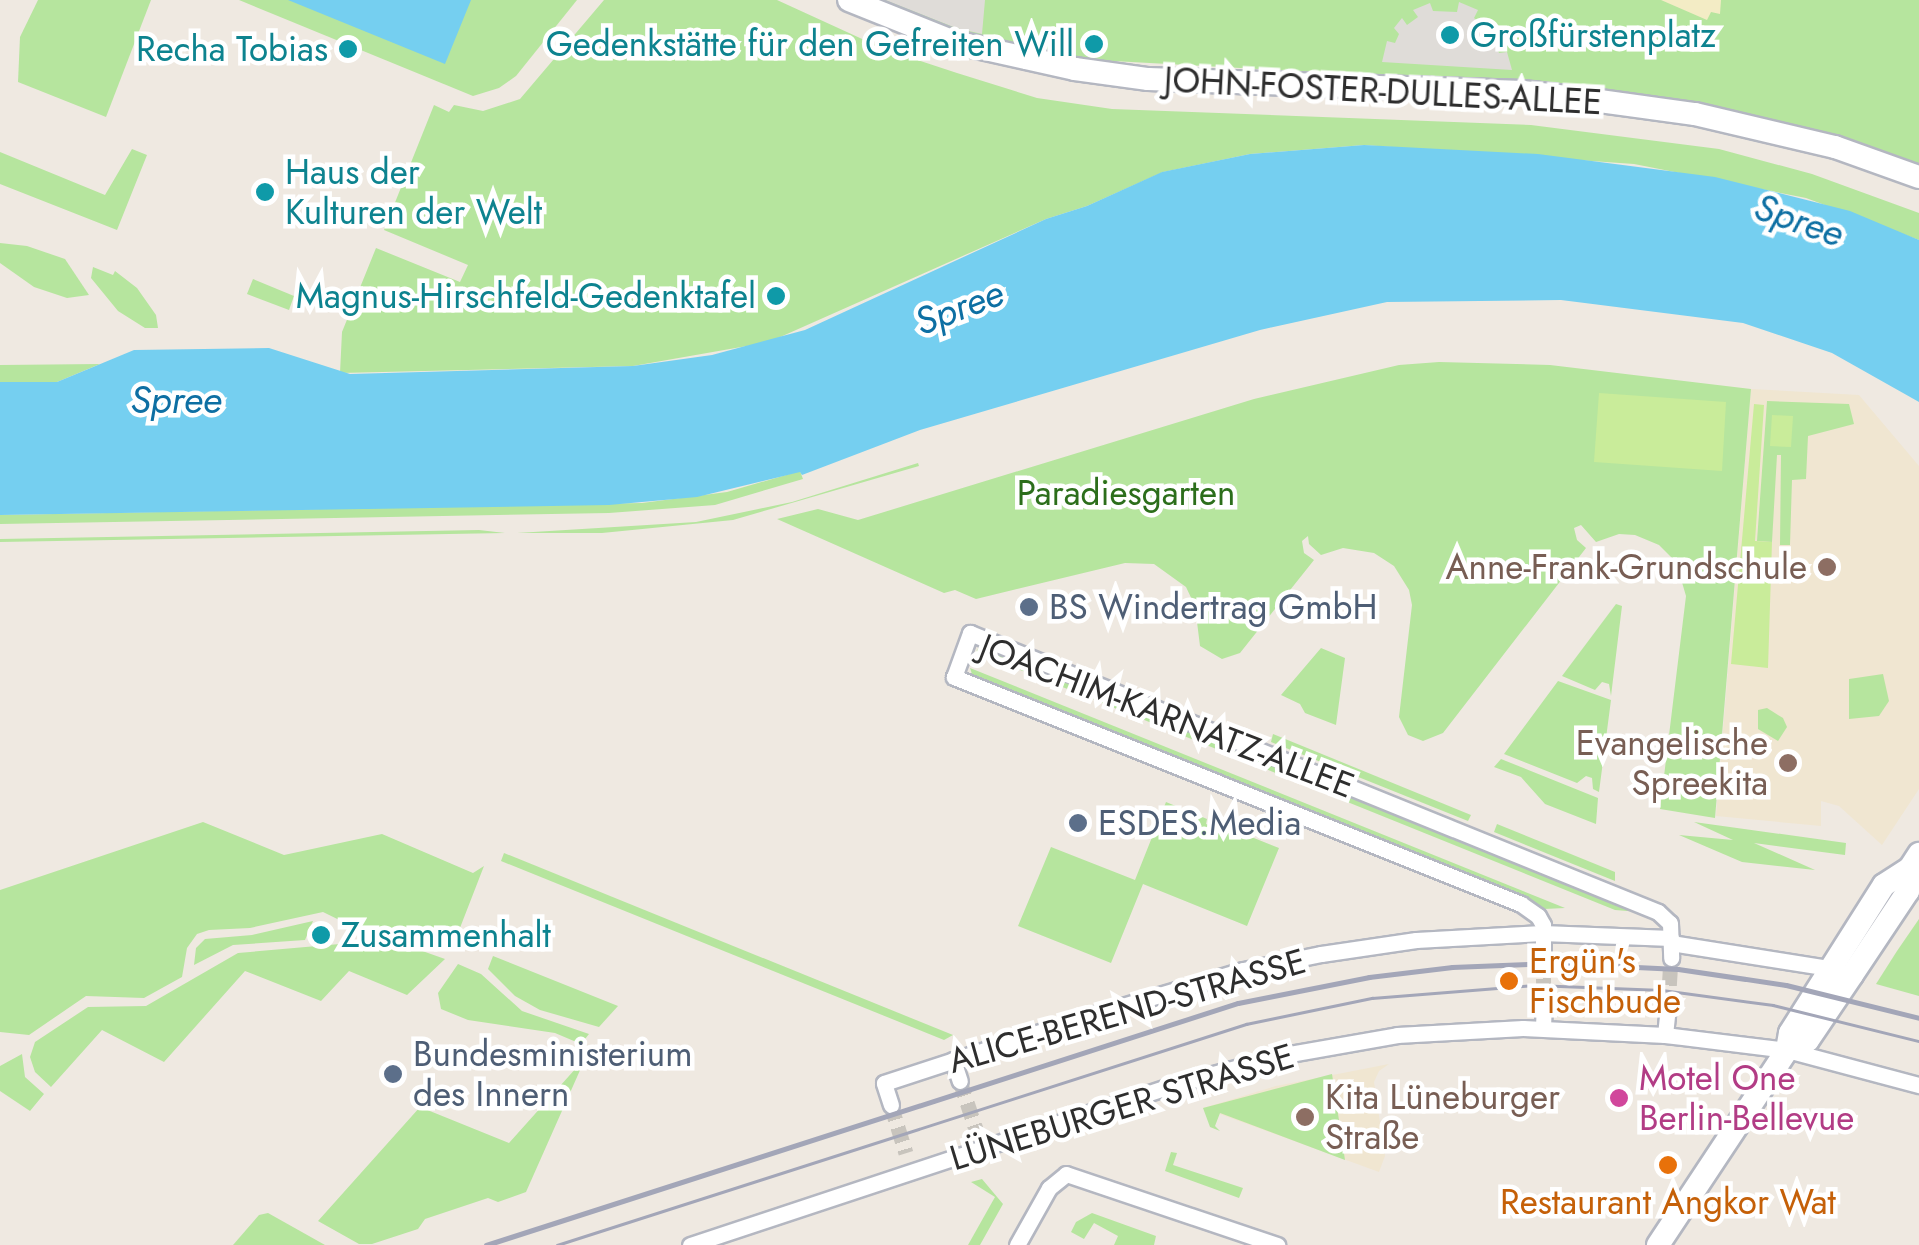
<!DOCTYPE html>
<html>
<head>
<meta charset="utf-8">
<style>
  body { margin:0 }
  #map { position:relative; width:1919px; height:1245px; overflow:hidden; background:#efe9e1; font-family:Jost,sans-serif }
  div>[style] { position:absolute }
  .education>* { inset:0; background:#f0e6d1 }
  .green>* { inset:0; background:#b6e59e }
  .sand>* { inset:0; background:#f3ecc5 }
  .pitch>* { inset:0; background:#c9ec9a }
  .plaza>* { inset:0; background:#dfdcd8 }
  .water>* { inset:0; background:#75cff0 }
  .street-tunnel>* { height:15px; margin-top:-7.5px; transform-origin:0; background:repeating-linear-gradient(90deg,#c8c4bd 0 15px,transparent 0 23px) }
  .roads { filter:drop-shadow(2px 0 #b4b7c1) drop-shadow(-2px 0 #b4b7c1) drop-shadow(0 2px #b4b7c1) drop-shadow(0 -2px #b4b7c1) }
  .street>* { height:15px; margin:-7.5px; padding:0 7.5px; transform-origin:7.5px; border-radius:7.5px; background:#fff }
  .secondary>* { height:22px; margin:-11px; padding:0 11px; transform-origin:11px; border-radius:11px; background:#fff }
  .tram>* { height:2.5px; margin:-1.25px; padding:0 1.25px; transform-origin:1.25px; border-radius:1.25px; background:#a3a6b8 }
  .rail>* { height:5px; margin:-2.5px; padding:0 2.5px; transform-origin:2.5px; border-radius:2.5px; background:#a3a6b8 }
  .dots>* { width:28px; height:28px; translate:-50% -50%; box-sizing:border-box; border:5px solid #fff; border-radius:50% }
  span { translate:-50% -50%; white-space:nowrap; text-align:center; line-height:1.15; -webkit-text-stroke:9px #fff; paint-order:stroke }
  .culture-label { font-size:35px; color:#0d838f }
  .left { translate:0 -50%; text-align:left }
  .right { translate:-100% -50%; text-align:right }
  .street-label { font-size:35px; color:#2e2e2e }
  .park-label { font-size:35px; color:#2c6e1b }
  .education-label { font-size:35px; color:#785e54 }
  .service-label { font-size:35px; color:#4e5e75 }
  .food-label { font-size:35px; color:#c56008 }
  .hotel-label { font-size:35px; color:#b23c85 }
  .water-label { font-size:38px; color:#0d6fa3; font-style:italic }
</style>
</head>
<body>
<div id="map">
  <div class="education">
    <i style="clip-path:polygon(1751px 389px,1859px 395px,1919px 466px,1919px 789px,1882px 845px,1839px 806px,1821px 801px,1821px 826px,1716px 816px)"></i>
    <i style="clip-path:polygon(1389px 1064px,1379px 1071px,1374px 1082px,1385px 1156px,1379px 1172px,1203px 1108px,1276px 1086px)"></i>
  </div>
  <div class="green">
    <i style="clip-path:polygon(38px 0,151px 0,106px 117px,18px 82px,20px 37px)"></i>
    <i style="clip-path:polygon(239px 0,577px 0,516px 76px,499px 88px,473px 96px)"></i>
    <i style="clip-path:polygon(604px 0,777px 0,884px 49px,957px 73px,1037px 98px,1112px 109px,1531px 125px,1719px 149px,1812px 174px,1919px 213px,1919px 240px,1806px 198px,1634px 164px,1364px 145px,1250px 154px,1163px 172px,1087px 206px,1046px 219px,769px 342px,633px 366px,340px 373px,342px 332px,376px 248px,460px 282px,468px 265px,384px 230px,434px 105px,449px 112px,454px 105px,483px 111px,520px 99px)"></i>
    <i style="clip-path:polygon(875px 0,1919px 0,1919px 166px,1861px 144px,1706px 104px,1545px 85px,1077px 59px,954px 29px)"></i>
    <i style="clip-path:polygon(132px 149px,147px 155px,117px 230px,0 184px,0 152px,105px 195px)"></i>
    <i style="clip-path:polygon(0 243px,27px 246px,65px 259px,89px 295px,67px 298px,34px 287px,0 263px)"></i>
    <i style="clip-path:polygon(93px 267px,113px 275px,115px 271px,137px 288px,156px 315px,158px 328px,145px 328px,118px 311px,91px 278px)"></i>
    <i style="clip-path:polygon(253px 279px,294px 296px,289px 310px,247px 294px)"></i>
    <i style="clip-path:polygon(1439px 362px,1550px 365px,1751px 389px,1715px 818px,1660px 809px,1686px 596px,1676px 562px,1659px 545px,1635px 535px,1619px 534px,1596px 542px,1581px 525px,1574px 528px,1577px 540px,1586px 548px,1443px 733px,1423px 741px,1408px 735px,1399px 717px,1412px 605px,1409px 590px,1394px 566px,1374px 553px,1343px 548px,1321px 555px,1309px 544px,1308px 536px,1302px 541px,1304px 553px,1314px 560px,1240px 653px,1222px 659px,1200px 646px,1195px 606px,1186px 587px,1154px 564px,1125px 563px,976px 599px,955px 590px,944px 593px,777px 519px,818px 509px,858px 520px,1254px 399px,1399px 365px)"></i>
    <i style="clip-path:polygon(100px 364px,57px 382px,0 382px,0 365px)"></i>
    <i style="clip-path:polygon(1767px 401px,1849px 404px,1854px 424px,1808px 436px,1806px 479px,1792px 480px,1790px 545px,1780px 545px,1781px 455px,1777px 455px,1772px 542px,1757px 541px)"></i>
    <i style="clip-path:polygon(918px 463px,919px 466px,733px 520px,602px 533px,517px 533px,696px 522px,792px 502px)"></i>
    <i style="clip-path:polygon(800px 471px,803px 479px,715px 505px,609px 513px,0 524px,0 515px,642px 503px,727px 492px)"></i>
    <i style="clip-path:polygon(479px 530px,505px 533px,0 542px,0 539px)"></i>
    <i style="clip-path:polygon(1616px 604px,1622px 606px,1611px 696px,1609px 684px,1602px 682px,1595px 690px,1562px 676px)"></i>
    <i style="clip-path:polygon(979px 647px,986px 648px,1640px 912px,1615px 910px,976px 652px)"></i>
    <i style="clip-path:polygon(1321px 648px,1345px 658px,1336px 725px,1305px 713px,1300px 704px,1281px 695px)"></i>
    <i style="clip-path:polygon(970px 668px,1565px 908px,1544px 909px,973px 677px)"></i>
    <i style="clip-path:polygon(1883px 674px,1889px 701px,1879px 716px,1849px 719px,1849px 679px)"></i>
    <i style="clip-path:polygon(1558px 681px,1611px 700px,1599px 792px,1593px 789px,1592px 778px,1586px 776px,1577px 783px,1504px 754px)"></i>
    <i style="clip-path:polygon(1767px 708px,1783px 718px,1787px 727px,1778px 741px,1758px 729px,1758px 710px)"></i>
    <i style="clip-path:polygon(1273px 734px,1471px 815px,1468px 821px,1271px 742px)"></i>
    <i style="clip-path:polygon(1501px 759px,1598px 798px,1596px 824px,1545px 804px,1521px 777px,1494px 767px)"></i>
    <i style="clip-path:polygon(1166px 802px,1207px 819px,1206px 824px,1222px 830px,1224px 826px,1279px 848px,1247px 926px,1143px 884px,1111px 963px,1018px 926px,1051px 847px,1135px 880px)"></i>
    <i style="clip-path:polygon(203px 822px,284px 855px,382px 834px,473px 873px,484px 866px,451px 951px,416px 940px,370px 935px,323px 912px,250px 928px,209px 930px,197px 934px,187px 948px,182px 977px,144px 998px,86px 996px,29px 1035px,0 1032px,0 890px)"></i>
    <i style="clip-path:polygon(1694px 822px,1846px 843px,1845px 855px,1754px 843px,1815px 870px,1742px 862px,1679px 835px,1733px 840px)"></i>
    <i style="clip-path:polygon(1497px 824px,1615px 872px,1615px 881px,1494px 832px)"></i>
    <i style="clip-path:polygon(504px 853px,953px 1035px,944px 1040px,501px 861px)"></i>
    <i style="clip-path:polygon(1919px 919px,1919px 996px,1876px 984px,1897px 951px)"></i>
    <i style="clip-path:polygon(313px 921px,305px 940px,233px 945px,194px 965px,196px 948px,205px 939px,252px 935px)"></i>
    <i style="clip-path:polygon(363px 942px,411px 947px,445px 959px,407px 995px,349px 971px,321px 1001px,245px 971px,164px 1062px,102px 1030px,51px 1087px,35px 1072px,30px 1057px,35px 1042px,88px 1007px,146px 1006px,238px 953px)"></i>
    <i style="clip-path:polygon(493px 956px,618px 1006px,599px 1027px,540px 1010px,515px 996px,488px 969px)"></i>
    <i style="clip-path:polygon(458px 964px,481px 974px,522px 1011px,589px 1034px,581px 1044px,555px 1033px,468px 1020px,441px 1009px,438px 993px)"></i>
    <i style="clip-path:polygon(22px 1054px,25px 1077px,44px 1094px,30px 1111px,0 1091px,0 1066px)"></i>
    <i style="clip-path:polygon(577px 1067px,581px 1068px,526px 1192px,498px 1202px,488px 1198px,425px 1219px,418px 1229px,372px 1244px,359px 1244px,318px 1221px,420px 1107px,509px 1143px)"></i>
    <i style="clip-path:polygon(1332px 1074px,1345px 1160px,1220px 1113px,1215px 1126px,1220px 1131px,1210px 1127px,1203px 1108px)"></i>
    <i style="clip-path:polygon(1171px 1152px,1177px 1153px,1173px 1165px,1243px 1188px,1239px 1198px,1165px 1171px)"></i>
    <i style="clip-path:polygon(982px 1179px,1003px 1204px,980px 1245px,968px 1245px,995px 1197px,971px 1182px)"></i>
    <i style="clip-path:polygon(268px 1213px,325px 1245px,233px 1245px,259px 1215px)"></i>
    <i style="clip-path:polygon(1092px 1213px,1156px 1236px,1154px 1245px,1114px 1245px,1118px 1236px,1094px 1223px,1084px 1239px,1071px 1232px,1076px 1222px)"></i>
  </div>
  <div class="sand">
    <i style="clip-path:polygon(1661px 0,1721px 0,1720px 14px,1711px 12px,1707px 20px)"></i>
  </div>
  <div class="pitch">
    <i style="clip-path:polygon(1599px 393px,1726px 402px,1722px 471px,1594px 462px)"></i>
    <i style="clip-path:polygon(1754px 404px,1764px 405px,1755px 541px,1772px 542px,1768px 668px,1731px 664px)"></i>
    <i style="clip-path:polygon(1772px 415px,1793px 416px,1791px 447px,1770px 446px)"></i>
  </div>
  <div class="plaza">
    <i style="clip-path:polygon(885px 0,985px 0,982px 34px,956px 28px)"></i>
    <i style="clip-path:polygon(1459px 2px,1478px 10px,1474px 18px,1488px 29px,1494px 24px,1502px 36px,1495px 41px,1499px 53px,1507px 52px,1512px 70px,1382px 62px,1387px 41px,1395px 43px,1399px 34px,1394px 28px,1402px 18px,1407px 25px,1418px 17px,1413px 10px,1430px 3px,1433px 11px,1457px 12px)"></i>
  </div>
  <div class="water">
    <i style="clip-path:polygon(288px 0,471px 0,445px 64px)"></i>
    <i style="clip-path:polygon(1364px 145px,1538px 154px,1715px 177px,1850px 211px,1919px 240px,1919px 402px,1832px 353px,1743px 323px,1561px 300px,1387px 302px,1260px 330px,920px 430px,802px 475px,800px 472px,697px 497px,609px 505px,0 515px,0 382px,57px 382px,134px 350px,269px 348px,350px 374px,633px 366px,712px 355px,805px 330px,1046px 219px,1087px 206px,1162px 172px,1250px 154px)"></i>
  </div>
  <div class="street-tunnel">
    <i style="left:1543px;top:955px;width:49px;rotate:88.8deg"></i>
    <i style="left:1668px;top:1008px;width:50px;rotate:-86.6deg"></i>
    <i style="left:960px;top:1081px;width:51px;rotate:71.6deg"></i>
    <i style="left:891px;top:1105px;width:50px;rotate:72.6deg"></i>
  </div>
  <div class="roads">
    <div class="street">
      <i style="left:1671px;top:943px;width:159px;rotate:9deg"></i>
      <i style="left:1543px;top:955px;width:30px;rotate:-90deg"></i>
      <i style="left:1543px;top:925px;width:10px;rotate:-119deg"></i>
      <i style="left:1538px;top:916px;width:21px;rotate:-145deg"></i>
      <i style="left:1521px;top:904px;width:611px;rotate:-158.18deg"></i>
      <i style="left:954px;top:677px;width:47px;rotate:-70deg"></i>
      <i style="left:970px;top:633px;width:742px;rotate:22.07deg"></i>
      <i style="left:1658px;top:912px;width:16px;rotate:43deg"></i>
      <i style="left:1670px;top:923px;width:35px;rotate:88deg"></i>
      <i style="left:1543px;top:1028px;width:24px;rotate:-88deg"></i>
      <i style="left:1665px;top:1035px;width:27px;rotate:-84deg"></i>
      <i style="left:953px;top:1060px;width:22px;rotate:72deg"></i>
      <i style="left:891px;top:1105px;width:23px;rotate:-108deg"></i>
      <i style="left:884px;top:1083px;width:216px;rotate:-18.1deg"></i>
      <i style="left:1089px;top:1016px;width:161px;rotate:-16.6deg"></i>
      <i style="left:1243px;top:970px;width:80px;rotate:-11.6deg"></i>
      <i style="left:1321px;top:954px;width:96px;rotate:-8.4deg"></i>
      <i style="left:1416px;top:940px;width:126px;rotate:-3.2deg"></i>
      <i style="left:1542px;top:933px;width:129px;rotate:2.2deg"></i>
      <i style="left:690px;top:1245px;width:515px;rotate:-18.33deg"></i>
      <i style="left:1179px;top:1083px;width:109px;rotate:-14.9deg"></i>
      <i style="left:1284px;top:1055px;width:115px;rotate:-10deg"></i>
      <i style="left:1397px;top:1035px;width:126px;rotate:-3.2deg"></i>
      <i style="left:1523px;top:1028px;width:142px;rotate:2.8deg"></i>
      <i style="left:1665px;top:1035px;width:123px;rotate:7deg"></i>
      <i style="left:1787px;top:1050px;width:137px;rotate:14.9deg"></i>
      <i style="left:1017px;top:1245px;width:65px;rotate:-60.7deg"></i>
      <i style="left:1049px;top:1188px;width:22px;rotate:-39deg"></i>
      <i style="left:1066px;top:1174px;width:223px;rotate:18.6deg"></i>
    </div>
    <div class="secondary">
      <i style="left:849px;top:0;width:113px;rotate:21.8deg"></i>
      <i style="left:954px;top:42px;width:124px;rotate:12.6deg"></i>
      <i style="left:1075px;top:69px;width:74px;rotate:7.8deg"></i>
      <i style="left:1148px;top:79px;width:375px;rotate:2deg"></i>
      <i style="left:1523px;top:92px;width:62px;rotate:6.4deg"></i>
      <i style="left:1585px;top:99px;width:111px;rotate:7.8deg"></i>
      <i style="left:1695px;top:114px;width:144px;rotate:13.3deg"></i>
      <i style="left:1835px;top:147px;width:89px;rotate:19.7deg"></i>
      <i style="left:1787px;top:1050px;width:23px;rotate:-25deg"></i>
      <i style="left:1808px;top:1040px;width:78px;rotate:-55.9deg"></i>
      <i style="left:1852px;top:975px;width:101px;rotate:-56.3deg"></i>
      <i style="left:1908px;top:891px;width:23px;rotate:-85deg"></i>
      <i style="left:1910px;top:868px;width:17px;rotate:-57deg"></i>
      <i style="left:1658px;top:1245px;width:234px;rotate:-56.5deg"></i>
      <i style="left:1787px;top:1050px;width:17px;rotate:-80deg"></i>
      <i style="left:1790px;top:1033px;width:175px;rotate:-57.6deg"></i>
      <i style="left:1884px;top:885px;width:31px;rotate:-33deg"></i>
    </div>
  </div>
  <div class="tram">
    <i style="left:557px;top:1245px;width:724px;rotate:-17.78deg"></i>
    <i style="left:1246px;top:1024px;width:129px;rotate:-11.7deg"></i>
    <i style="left:1372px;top:998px;width:163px;rotate:-4.6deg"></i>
    <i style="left:1534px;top:985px;width:128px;rotate:2.2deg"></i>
    <i style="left:1662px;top:990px;width:112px;rotate:7.7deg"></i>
    <i style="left:1773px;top:1005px;width:150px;rotate:13.9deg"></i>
  </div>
  <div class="rail">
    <i style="left:486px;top:1245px;width:790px;rotate:-17.84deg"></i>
    <i style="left:1238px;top:1003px;width:134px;rotate:-11.2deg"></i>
    <i style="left:1369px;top:977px;width:84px;rotate:-6.9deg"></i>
    <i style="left:1452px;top:967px;width:101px;rotate:-2.3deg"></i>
    <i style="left:1553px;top:963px;width:125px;rotate:2.7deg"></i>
    <i style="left:1678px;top:969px;width:109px;rotate:8.4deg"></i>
    <i style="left:1786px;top:985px;width:137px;rotate:13.9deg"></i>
  </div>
  <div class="dots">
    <i style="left:1450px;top:35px;background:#0f9aa8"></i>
    <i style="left:1094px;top:44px;background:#0f9aa8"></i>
    <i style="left:348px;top:49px;background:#0f9aa8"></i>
    <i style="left:265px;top:192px;background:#0f9aa8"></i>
    <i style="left:776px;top:296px;background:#0f9aa8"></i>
    <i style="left:1827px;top:567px;background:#8d6e63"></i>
    <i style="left:1029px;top:607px;background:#5c6f8a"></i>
    <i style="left:1788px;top:763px;background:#8d6e63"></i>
    <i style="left:1078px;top:823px;background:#5c6f8a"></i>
    <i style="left:321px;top:935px;background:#0f9aa8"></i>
    <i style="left:1509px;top:981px;background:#e8710a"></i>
    <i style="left:393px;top:1074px;background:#5c6f8a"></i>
    <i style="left:1619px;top:1098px;background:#d1479c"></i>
    <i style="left:1305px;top:1117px;background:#8d6e63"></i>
    <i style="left:1668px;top:1165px;background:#e8710a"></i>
  </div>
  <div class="culture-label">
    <span class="left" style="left:1470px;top:35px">Großfürstenplatz</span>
    <span class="right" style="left:1074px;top:44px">Gedenkstätte für den Gefreiten Will</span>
    <span class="right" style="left:328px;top:49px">Recha Tobias</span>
    <span class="left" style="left:285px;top:192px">Haus der<br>Kulturen der Welt</span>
    <span class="right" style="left:756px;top:296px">Magnus-Hirschfeld-Gedenktafel</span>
    <span class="left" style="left:341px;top:935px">Zusammenhalt</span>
  </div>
  <div class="street-label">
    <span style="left:1383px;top:91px;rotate:3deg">JOHN-FOSTER-DULLES-ALLEE</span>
    <span style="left:1167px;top:716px;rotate:21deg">JOACHIM-KARNATZ-ALLEE</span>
    <span style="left:1127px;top:1011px;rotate:-16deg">ALICE-BEREND-STRASSE</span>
    <span style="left:1122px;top:1107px;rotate:-17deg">LÜNEBURGER STRASSE</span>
  </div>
  <div class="park-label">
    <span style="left:1126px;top:493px">Paradiesgarten</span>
  </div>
  <div class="education-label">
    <span class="right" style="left:1807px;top:567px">Anne-Frank-Grundschule</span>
    <span class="right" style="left:1768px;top:763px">Evangelische<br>Spreekita</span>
    <span class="left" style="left:1325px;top:1117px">Kita Lüneburger<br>Straße</span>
  </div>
  <div class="service-label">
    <span class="left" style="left:1049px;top:607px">BS Windertrag GmbH</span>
    <span class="left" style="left:1098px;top:823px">ESDES.Media</span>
    <span class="left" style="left:413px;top:1074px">Bundesministerium<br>des Innern</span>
  </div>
  <div class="food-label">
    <span class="left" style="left:1529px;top:981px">Ergün's<br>Fischbude</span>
    <span style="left:1668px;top:1202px">Restaurant Angkor Wat</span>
  </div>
  <div class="hotel-label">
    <span class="left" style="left:1639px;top:1098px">Motel One<br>Berlin-Bellevue</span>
  </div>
  <div class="water-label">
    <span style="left:1799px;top:220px;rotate:19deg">Spree</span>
    <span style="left:959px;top:307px;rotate:-21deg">Spree</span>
    <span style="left:176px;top:400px">Spree</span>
  </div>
</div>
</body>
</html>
